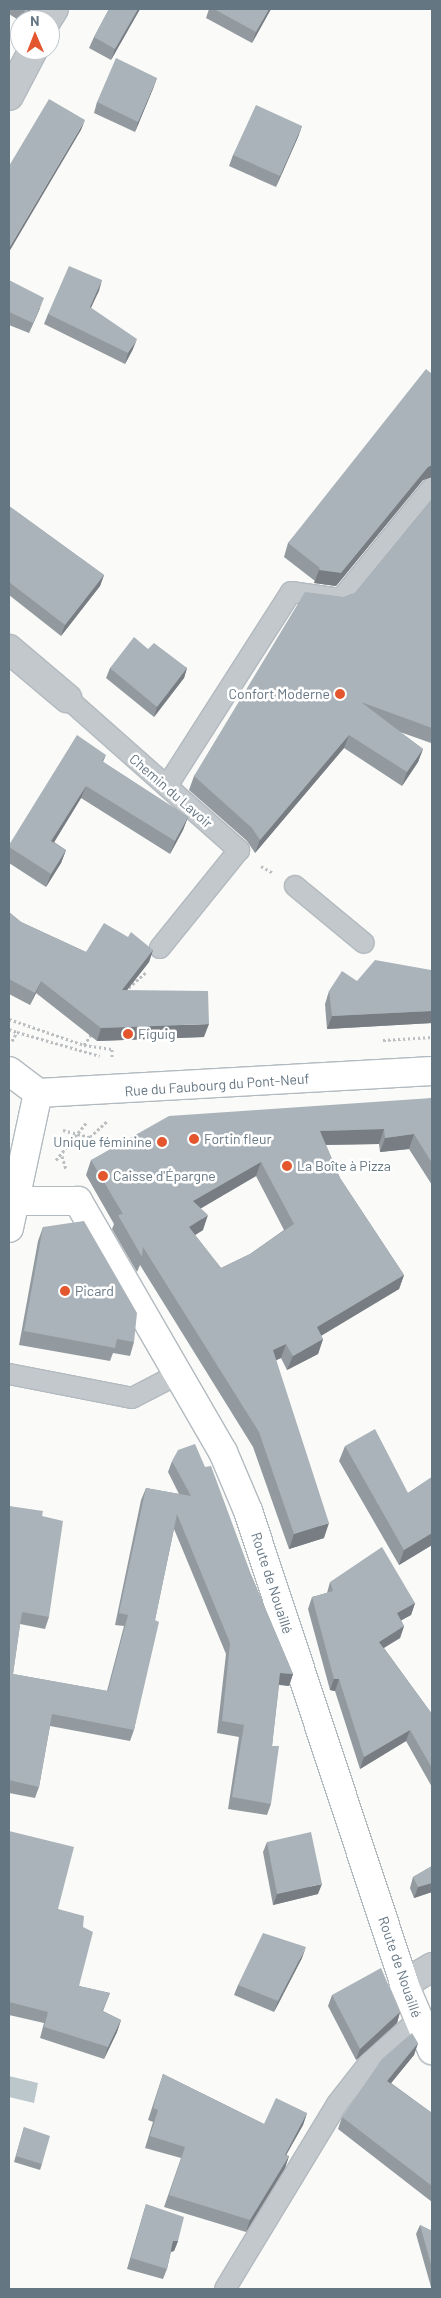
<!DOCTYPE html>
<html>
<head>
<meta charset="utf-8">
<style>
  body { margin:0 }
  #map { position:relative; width:441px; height:2298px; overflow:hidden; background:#fafaf8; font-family:Barlow,sans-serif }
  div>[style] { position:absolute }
  .water>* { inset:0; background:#bbc7cb }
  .path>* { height:3px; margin-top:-1.5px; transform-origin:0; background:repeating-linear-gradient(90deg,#bbbfc2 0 2.5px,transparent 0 5px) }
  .roads { filter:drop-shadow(1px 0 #b3babf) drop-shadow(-1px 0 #b3babf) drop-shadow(0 1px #b3babf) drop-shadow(0 -1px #b3babf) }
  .lane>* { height:20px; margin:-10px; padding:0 10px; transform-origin:10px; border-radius:10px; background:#c3c8cc }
  .street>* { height:28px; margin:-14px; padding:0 14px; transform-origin:14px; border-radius:14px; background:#c3c8cc }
  .secondary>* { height:28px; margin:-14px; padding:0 14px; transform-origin:14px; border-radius:14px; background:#fff }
  .wall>* { inset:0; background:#929a9f }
  .shaded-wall>* { inset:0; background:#777d82 }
  .building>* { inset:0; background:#aab3b9 }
  .dots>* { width:14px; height:14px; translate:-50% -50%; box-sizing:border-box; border:2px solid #fff; border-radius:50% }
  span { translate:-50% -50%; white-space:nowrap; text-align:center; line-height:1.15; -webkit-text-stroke:5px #fff; paint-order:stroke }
  .poi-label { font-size:14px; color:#657683 }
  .right { translate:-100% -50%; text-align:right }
  .left { translate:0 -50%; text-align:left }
  .street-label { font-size:14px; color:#657683 }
  .frame { position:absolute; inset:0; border:10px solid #657683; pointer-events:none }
  .north { position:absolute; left:10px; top:10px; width:50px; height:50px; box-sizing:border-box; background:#fff; border:1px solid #c1c8cd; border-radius:50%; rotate:359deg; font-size:14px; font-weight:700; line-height:20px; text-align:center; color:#657683 }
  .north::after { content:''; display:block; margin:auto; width:18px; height:22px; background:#e4572e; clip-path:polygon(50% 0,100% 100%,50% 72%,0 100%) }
</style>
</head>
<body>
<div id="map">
  <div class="water">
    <i style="clip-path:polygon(9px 2076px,38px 2083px,34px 2103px,9px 2097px)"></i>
  </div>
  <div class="path">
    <i style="left:261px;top:866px;width:14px;rotate:30deg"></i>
    <i style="left:125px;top:991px;width:28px;rotate:-42deg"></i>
    <i style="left:9px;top:1019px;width:79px;rotate:19.1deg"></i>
    <i style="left:84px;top:1045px;width:28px;rotate:8deg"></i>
    <i style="left:112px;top:1049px;width:8px;rotate:90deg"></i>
    <i style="left:9px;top:1029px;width:9px;rotate:21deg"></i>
    <i style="left:383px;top:1040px;width:49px;rotate:-3.5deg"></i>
    <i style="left:12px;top:1041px;width:10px;rotate:-61deg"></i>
    <i style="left:17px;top:1032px;width:86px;rotate:16.1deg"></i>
    <i style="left:84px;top:1045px;width:14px;rotate:-56deg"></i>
    <i style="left:63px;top:1130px;width:28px;rotate:15deg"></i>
    <i style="left:90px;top:1137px;width:23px;rotate:-43deg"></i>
    <i style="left:62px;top:1156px;width:14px;rotate:73deg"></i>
    <i style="left:56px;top:1160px;width:49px;rotate:-50.8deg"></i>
  </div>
  <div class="roads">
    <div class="lane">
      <i style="left:67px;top:698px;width:230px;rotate:41.5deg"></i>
      <i style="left:239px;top:850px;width:126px;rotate:128.9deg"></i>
      <i style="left:167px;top:786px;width:230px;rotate:-57.4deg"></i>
      <i style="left:291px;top:592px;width:50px;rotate:8deg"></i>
      <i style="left:341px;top:599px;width:144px;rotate:-50.7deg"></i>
      <i style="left:295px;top:886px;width:89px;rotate:39.6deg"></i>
      <i style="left:9px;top:1374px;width:125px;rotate:11deg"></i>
      <i style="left:132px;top:1398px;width:54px;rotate:-27.5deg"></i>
      <i style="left:225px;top:2289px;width:216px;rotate:-58.8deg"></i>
      <i style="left:337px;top:2104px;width:52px;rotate:-52deg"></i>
      <i style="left:369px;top:2063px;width:65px;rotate:-41.3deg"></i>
    </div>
    <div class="street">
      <i style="left:47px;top:20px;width:13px;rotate:-58deg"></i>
      <i style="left:9px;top:96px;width:52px;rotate:-62.4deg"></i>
      <i style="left:9px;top:649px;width:76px;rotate:40.2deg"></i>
      <i style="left:404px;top:1984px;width:33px;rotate:-31deg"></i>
    </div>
    <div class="secondary">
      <i style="left:9px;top:1071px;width:36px;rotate:37deg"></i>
      <i style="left:38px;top:1093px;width:395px;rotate:-3.2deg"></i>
      <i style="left:14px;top:1201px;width:64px"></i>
      <i style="left:78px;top:1201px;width:290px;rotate:60deg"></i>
      <i style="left:223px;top:1452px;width:64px;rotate:67deg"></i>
      <i style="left:248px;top:1511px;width:498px;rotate:71.7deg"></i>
      <i style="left:404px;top:1984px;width:72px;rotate:67deg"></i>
      <i style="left:9px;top:1228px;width:138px;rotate:-77.9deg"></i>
    </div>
  </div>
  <div class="wall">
    <i style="clip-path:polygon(9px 9px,31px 9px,24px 20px,20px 20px,20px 21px,9px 14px)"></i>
    <i style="clip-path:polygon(109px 9px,140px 9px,111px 60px,89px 48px,94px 37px)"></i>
    <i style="clip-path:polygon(209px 9px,271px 9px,252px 43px,206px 18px)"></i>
    <i style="clip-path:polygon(157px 78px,135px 132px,94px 113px,97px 102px)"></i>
    <i style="clip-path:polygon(302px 126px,298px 137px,276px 187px,229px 166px,233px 155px)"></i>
    <i style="clip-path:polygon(9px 280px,40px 308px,29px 333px,9px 325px)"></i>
    <i style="clip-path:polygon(102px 280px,91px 308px,133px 349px,125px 364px,44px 324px,48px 314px)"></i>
    <i style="clip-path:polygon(432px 374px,432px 477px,423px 480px,336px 586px,314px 583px,315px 581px,284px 557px,288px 543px)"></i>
    <i style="clip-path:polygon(432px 499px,432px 741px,431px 743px,400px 732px,423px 749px,418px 762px,402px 786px,344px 748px,255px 853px,247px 841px,189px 790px,194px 776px,344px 597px,355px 593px)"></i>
    <i style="clip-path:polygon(9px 506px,104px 575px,100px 586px,61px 636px,9px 595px)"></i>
    <i style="clip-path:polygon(148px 649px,187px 668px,184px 678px,154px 717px,106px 678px,110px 668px)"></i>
    <i style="clip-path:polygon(106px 755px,103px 762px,188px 817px,183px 830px,170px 854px,81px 798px,54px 842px,66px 850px,61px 863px,46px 887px,9px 863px,9px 845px)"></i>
    <i style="clip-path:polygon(9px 912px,21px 922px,86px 952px,128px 937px,153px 950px,149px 962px,127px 990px,204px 1037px,97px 1041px,36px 993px,30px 1005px,9px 994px)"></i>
    <i style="clip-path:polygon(431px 970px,432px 1023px,327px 1029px,325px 1004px,329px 991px,357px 981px)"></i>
    <i style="clip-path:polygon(evenodd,432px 1098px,432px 1185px,409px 1149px,380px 1152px,379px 1144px,326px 1145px,340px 1178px,404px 1275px,399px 1289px,321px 1336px,323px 1339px,318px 1354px,287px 1370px,281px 1358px,276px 1360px,324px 1538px,289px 1549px,253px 1447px,140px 1265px,137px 1272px,112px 1229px,114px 1224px,86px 1175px,91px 1160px,432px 1098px,256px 1176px,284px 1230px,250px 1254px,221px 1268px,195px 1235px,203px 1230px,201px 1208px,256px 1176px)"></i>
    <i style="clip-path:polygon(43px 1227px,134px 1342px,130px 1356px,113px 1353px,110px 1361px,19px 1345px,38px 1241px)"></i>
    <i style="clip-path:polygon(345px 1446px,408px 1493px,432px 1477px,432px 1545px,399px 1565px,339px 1461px)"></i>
    <i style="clip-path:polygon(172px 1461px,252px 1577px,293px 1674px,289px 1686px,279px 1685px,272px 1746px,271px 1804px,267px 1815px,228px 1809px,239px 1737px,217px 1733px,226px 1654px,174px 1529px,155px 1620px,134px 1730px,130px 1741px,50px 1726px,39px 1787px,35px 1798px,9px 1793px,9px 1506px,42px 1516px,49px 1617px,45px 1629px,20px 1624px,13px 1674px,107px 1691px,124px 1626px,115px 1625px,141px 1500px,146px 1488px,179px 1494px,168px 1472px)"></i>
    <i style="clip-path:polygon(330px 1582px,415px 1603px,411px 1615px,401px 1620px,404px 1626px,400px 1638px,384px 1648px,432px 1714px,432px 1787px,406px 1741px,360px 1769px,335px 1691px,330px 1690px,308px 1609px,312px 1597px,327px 1593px)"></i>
    <i style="clip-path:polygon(9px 1831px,58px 1909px,83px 1927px,79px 1986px,110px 1993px,103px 2011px,121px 2020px,117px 2032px,104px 2059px,40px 2038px,44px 2023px,9px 2015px)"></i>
    <i style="clip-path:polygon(267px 1842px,318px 1894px,273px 1905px,263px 1852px)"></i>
    <i style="clip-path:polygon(432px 1866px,432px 1892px,414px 1898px,410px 1888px,413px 1877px)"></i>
    <i style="clip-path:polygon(302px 1958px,274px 2012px,234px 1995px,238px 1985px)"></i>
    <i style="clip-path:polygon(332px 1995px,400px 2012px,397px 2023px,356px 2060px,328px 2006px)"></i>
    <i style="clip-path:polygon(418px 2043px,414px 2055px,391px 2083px,432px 2113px,432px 2202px,338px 2129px,342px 2117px)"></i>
    <i style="clip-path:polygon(163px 2074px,264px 2124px,307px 2113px,303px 2125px,286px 2155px,289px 2156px,285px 2168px,246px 2232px,164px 2207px,181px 2158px,145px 2148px,153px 2122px,148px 2120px)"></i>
    <i style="clip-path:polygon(24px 2127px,42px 2164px,40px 2170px,14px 2162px)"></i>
    <i style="clip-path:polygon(146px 2204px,178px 2241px,174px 2251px,171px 2252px,167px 2269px,163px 2279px,127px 2269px,143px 2214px)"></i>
    <i style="clip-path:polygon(420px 2225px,432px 2231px,432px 2286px,431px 2287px,416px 2234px)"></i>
  </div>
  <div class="shaded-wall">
    <i style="clip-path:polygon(29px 9px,31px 9px,24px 20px,27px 12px)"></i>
    <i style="clip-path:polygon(138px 9px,140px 9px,111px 60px,115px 49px)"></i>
    <i style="clip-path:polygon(269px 9px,271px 9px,252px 43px,256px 32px)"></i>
    <i style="clip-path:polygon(157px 78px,153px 89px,135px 132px,138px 122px)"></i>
    <i style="clip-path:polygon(85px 120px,81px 130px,9px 252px,9px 248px)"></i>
    <i style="clip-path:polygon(302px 126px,298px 137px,276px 187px,280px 176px)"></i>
    <i style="clip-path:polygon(102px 280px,99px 291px,86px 318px,90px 307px)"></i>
    <i style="clip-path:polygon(44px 298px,40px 308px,29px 333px,33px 323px)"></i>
    <i style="clip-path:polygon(137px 339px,133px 349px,125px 364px,128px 353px)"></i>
    <i style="clip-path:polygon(432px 465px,432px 477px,423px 480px,336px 586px,314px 583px,319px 570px,428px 467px)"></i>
    <i style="clip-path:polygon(104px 575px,100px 586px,61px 636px,65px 625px)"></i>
    <i style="clip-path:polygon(187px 668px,184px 678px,154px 717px,157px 707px)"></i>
    <i style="clip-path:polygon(349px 735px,344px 748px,255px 853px,260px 840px)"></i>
    <i style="clip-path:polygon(423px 749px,418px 762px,402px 786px,407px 772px)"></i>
    <i style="clip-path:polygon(86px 786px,81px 798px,47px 854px,51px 841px)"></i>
    <i style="clip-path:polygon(188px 817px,183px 830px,170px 854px,175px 841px)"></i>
    <i style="clip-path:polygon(66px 850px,61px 863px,46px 887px,51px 874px)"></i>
    <i style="clip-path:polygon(153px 950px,149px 962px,117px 1003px,122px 990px)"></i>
    <i style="clip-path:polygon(41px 981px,36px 993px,30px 1005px,35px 993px)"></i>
    <i style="clip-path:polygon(432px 1011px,432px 1023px,327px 1029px,332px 1016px)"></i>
    <i style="clip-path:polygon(209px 1024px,204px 1037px,97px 1041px,101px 1028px)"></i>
    <i style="clip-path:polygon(384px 1129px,379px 1144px,315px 1145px,320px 1131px)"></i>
    <i style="clip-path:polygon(414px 1134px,409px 1149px,380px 1152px,385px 1138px)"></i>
    <i style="clip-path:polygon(261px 1162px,256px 1176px,188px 1216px,193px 1201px)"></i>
    <i style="clip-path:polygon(208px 1215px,203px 1230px,184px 1242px,189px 1227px)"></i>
    <i style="clip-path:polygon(404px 1275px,399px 1289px,312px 1341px,317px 1327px)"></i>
    <i style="clip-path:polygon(323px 1339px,318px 1354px,287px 1370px,293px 1356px)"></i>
    <i style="clip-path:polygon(286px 1344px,281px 1358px,268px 1364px,273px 1350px)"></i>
    <i style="clip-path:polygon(329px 1523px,324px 1538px,289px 1549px,294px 1534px)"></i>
    <i style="clip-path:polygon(432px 1533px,432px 1545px,399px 1565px,404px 1550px)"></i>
    <i style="clip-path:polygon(415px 1603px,411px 1615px,393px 1625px,397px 1613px)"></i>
    <i style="clip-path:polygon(404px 1626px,400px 1638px,375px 1653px,379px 1642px)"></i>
    <i style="clip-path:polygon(280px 1673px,293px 1674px,289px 1686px,276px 1684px)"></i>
    <i style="clip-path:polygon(334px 1679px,339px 1679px,335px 1691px,330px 1690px)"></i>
    <i style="clip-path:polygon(410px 1730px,406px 1741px,360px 1769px,364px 1757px)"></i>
    <i style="clip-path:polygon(432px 1883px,432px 1892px,414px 1898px,418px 1887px)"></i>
    <i style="clip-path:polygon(322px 1884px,318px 1894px,273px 1905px,277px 1894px)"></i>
    <i style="clip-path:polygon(306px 1947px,302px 1958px,274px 2012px,278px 2001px)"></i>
    <i style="clip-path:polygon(400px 2012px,397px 2023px,356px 2060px,360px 2049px)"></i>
    <i style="clip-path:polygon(121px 2020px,117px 2032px,104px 2059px,108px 2047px)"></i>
    <i style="clip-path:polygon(418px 2043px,414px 2055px,383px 2093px,387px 2081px)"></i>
    <i style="clip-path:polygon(307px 2113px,303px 2125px,280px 2166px,285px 2155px)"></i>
    <i style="clip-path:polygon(289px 2156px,285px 2168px,246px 2232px,250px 2220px)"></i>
    <i style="clip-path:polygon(173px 2241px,178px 2241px,174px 2251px,169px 2252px)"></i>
  </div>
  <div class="building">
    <i style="clip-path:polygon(21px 9px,29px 9px,27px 12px)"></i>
    <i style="clip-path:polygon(109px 9px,138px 9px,115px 49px,94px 37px)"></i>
    <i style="clip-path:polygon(214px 9px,269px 9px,256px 32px)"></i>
    <i style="clip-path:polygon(116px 58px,157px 78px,138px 122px,97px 102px)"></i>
    <i style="clip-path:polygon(49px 99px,85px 120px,9px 248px,9px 166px)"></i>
    <i style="clip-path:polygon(256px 105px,302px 126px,280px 176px,233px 155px)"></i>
    <i style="clip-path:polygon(69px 266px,102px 280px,90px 307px,137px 339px,128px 353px,48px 314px)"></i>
    <i style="clip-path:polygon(9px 280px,44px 298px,33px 323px,9px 312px)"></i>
    <i style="clip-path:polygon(426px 369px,432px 374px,432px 465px,428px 467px,341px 573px,319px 570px,320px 568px,288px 543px)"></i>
    <i style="clip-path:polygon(432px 499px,432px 728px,361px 702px,423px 749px,407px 772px,349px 735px,260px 840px,252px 828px,194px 776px,305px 592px,344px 597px,355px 593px)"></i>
    <i style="clip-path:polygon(9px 506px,104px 575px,65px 625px,9px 582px)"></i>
    <i style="clip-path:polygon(134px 637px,148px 649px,154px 643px,187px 668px,157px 707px,110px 668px)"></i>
    <i style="clip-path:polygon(77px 735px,106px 755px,102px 761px,188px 817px,175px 841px,86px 786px,51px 841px,66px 850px,51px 874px,9px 847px,9px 845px)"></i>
    <i style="clip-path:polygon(9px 912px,21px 922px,86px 952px,104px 923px,128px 937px,131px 932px,153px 950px,122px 990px,208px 991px,209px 1024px,101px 1028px,41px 981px,35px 993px,9px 979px)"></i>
    <i style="clip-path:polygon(375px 960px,431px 970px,432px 967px,432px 1011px,332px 1016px,329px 991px,342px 971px,357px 981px)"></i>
    <i style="clip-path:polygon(evenodd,432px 1098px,432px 1163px,414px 1134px,385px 1138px,384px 1129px,320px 1131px,340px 1178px,404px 1275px,317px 1327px,323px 1339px,293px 1356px,286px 1344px,273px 1350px,329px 1523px,294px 1534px,259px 1432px,143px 1247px,142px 1257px,118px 1215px,123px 1214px,91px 1160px,169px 1116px,432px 1098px,261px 1162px,294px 1224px,250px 1254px,221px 1268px,189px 1227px,208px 1215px,193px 1201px,261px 1162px)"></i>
    <i style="clip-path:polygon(84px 1221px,137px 1313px,134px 1342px,117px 1339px,115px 1348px,24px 1331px,43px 1227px)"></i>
    <i style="clip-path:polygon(375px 1429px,408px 1493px,432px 1477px,432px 1533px,404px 1550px,345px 1446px)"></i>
    <i style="clip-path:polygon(195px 1444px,205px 1467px,211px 1466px,252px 1577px,293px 1674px,280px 1673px,272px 1746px,279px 1746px,271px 1804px,232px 1797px,244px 1725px,222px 1721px,230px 1643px,177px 1514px,155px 1620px,159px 1622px,134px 1730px,52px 1714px,39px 1787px,9px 1780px,9px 1506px,43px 1511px,42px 1516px,63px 1521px,49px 1617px,22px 1612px,13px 1674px,108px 1691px,128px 1615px,119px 1613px,146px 1488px,191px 1496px,172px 1461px,178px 1450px)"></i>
    <i style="clip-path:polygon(382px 1547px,415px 1603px,397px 1613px,404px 1626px,379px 1642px,432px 1714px,432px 1768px,410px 1730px,364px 1757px,339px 1679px,334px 1679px,312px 1597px,333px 1591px,330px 1582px)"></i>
    <i style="clip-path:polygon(9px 1831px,74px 1847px,58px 1909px,84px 1916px,83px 1927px,93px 1932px,79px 1986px,110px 1993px,102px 2011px,121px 2020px,108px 2047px,44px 2027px,48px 2012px,9px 2002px)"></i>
    <i style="clip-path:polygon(311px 1832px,322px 1884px,277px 1894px,267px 1842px)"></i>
    <i style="clip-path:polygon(432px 1866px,432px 1883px,418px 1887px,413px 1877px)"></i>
    <i style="clip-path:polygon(263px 1933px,306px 1947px,278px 2001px,238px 1985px)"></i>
    <i style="clip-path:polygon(381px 1968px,400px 2012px,360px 2049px,332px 1995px)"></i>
    <i style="clip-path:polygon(412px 2033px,418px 2043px,387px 2081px,432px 2113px,432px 2186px,342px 2117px,382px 2059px)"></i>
    <i style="clip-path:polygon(163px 2074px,264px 2124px,276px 2098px,307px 2113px,285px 2155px,289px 2156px,250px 2220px,169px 2195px,185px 2147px,150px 2136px,158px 2110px,153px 2108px)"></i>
    <i style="clip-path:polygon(24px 2127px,50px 2136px,42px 2164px,16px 2156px)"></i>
    <i style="clip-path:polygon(146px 2204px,184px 2217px,178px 2241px,173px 2241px,167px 2269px,131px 2258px)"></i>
    <i style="clip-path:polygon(420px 2225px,432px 2231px,432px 2268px)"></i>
  </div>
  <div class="dots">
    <i style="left:340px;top:694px;background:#e4572e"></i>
    <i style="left:128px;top:1034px;background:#e4572e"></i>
    <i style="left:194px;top:1139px;background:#e4572e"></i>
    <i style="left:162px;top:1142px;background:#e4572e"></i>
    <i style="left:287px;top:1166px;background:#e4572e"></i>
    <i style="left:103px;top:1176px;background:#e4572e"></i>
    <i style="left:65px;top:1291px;background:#e4572e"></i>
  </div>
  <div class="poi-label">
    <span class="right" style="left:330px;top:694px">Confort Moderne</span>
    <span class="left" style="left:138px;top:1034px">Figuig</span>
    <span class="left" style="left:204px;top:1139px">Fortin fleur</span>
    <span class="right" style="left:152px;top:1142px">Unique féminine</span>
    <span class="left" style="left:297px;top:1166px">La Boîte à Pizza</span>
    <span class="left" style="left:113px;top:1176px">Caisse d'Épargne</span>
    <span class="left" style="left:75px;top:1291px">Picard</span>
  </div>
  <div class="street-label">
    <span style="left:171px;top:791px;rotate:41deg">Chemin du Lavoir</span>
    <span style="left:217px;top:1085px;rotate:-4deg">Rue du Faubourg du Pont-Neuf</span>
    <span style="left:272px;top:1583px;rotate:72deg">Route de Nouaillé</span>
    <span style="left:400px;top:1967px;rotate:71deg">Route de Nouaillé</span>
  </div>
  <div class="frame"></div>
  <div class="north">N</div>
</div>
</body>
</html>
